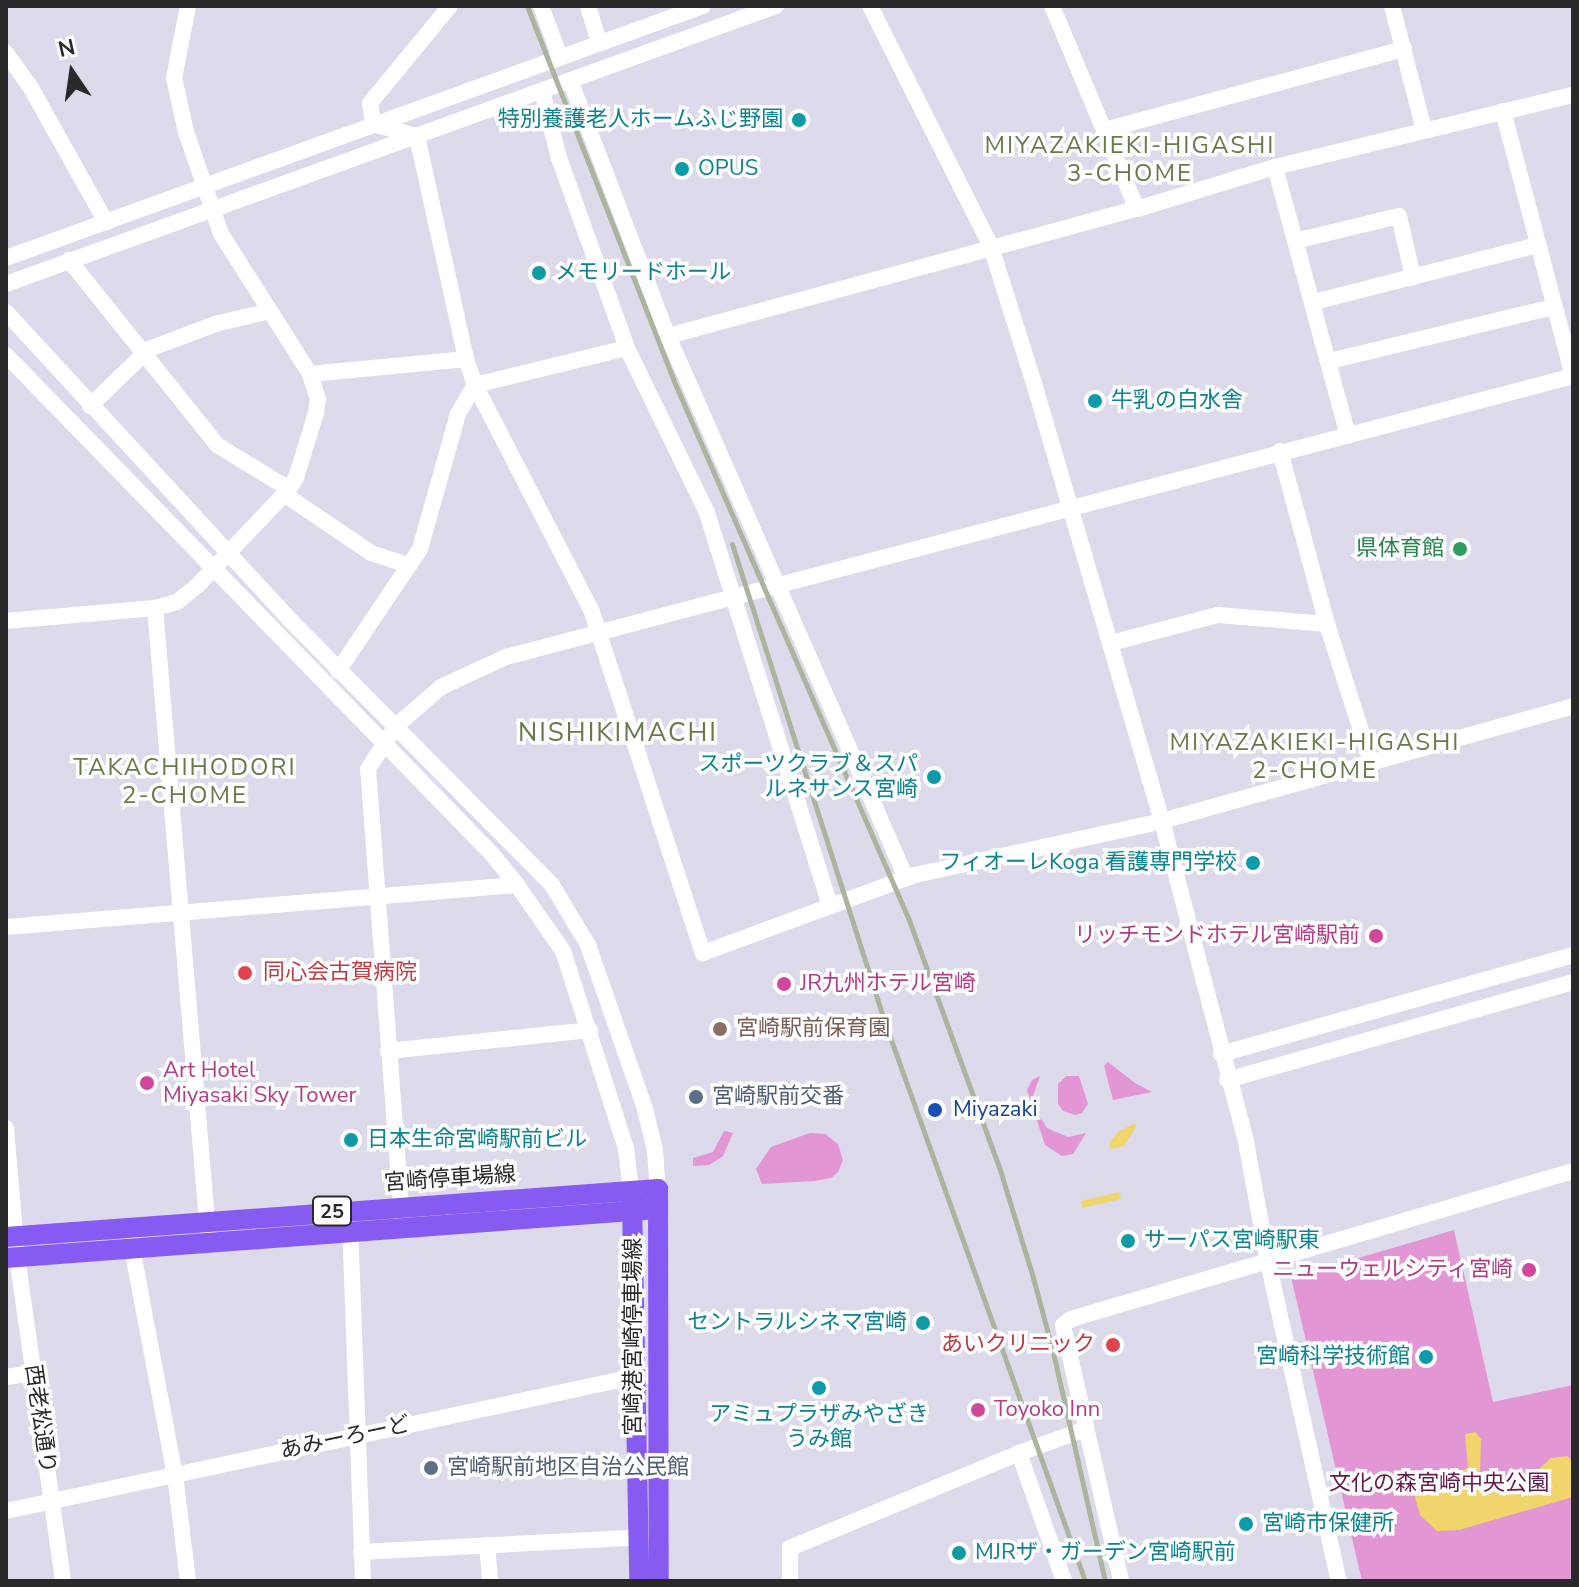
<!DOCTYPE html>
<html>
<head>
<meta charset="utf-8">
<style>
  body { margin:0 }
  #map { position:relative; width:1579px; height:1587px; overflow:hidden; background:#dcdaeb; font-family:"Nunito Sans","Noto Sans JP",sans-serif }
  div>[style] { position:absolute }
  .green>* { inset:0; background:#e396d4 }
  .water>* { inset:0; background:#efd56c }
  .minor>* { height:16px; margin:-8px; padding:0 8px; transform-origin:8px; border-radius:8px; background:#fff }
  .major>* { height:20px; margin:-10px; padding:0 10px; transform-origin:10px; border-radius:10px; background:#875af1 }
  .rail>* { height:5px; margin:-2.5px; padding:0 2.5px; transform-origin:2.5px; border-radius:2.5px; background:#abb49d }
  .dots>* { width:22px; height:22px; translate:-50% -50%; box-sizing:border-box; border:4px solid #fff; border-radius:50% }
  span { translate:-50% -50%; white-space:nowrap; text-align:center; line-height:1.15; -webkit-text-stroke:7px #fff; paint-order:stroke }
  .shield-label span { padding:2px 6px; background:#fff; border:2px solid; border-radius:6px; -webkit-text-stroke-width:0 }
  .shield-label { font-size:20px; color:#292929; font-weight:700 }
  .culture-label { font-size:22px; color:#0d838f }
  .right { translate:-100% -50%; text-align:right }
  .left { translate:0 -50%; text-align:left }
  .leisure-label { font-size:22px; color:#27864d }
  .hotel-label { font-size:22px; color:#b23c85 }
  .health-label { font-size:22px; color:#be3a42 }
  .education-label { font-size:22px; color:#785e54 }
  .service-label { font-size:22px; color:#4e5e75 }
  .transit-label { font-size:22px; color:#164399 }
  .street-label { font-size:22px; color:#292929 }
  .park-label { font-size:22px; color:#66194d }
  .neighbourhood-label { font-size:24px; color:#687a49; letter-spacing:2px }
  .quarter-label { font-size:26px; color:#687a49; letter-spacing:2px }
  .frame { position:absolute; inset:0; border:8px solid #292929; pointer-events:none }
  .north { position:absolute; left:32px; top:32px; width:80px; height:80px; -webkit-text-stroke:6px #fff; paint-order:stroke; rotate:347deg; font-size:22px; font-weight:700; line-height:32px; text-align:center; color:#292929 }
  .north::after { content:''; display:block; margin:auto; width:28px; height:36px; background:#292929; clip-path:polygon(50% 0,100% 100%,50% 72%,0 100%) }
</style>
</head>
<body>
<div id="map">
  <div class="green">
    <i style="clip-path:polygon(1108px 1062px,1135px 1083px,1152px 1092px,1113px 1100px,1104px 1066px)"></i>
    <i style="clip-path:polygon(1040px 1076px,1033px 1096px,1037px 1112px,1047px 1128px,1068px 1137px,1086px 1133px,1073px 1154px,1062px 1156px,1045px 1145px,1027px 1090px,1032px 1080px)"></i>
    <i style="clip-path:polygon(1066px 1076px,1079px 1076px,1088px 1104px,1082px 1113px,1075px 1115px,1063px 1111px,1058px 1104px,1058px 1084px)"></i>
    <i style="clip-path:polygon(724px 1131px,733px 1133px,723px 1156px,709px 1165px,693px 1166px,693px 1158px,713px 1152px)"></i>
    <i style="clip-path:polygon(810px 1133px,825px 1134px,838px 1144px,843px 1160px,838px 1172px,831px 1178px,815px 1181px,762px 1184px,756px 1169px,771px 1147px)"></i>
    <i style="clip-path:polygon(1454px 1230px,1493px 1402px,1573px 1385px,1573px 1581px,1362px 1581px,1292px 1281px,1294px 1277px)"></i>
  </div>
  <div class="water">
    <i style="clip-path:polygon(1135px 1123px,1136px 1127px,1124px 1146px,1110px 1149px,1109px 1143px,1118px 1132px)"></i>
    <i style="clip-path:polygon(1119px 1192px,1121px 1199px,1082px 1208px,1081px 1201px)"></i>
    <i style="clip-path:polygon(1475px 1432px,1481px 1439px,1480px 1474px,1497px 1492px,1522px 1485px,1551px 1458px,1567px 1456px,1573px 1461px,1573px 1497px,1459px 1530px,1437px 1531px,1420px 1515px,1415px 1497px,1428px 1484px,1468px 1468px,1465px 1434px)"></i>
  </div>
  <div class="minor">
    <i style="left:450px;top:6px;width:126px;rotate:129.5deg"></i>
    <i style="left:370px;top:103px;width:21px;rotate:82deg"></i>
    <i style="left:373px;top:124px;width:46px;rotate:15.3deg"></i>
    <i style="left:417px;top:136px;width:228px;rotate:77.6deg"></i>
    <i style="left:466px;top:359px;width:28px;rotate:71deg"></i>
    <i style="left:475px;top:385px;width:255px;rotate:62.7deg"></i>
    <i style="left:592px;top:612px;width:359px;rotate:72deg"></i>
    <i style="left:703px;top:953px;width:226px;rotate:-20.2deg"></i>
    <i style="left:915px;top:875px;width:253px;rotate:-12.3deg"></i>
    <i style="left:1162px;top:821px;width:427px;rotate:-15.6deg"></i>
    <i style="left:541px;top:6px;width:54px;rotate:69.6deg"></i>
    <i style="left:588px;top:6px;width:38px;rotate:73deg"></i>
    <i style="left:870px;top:6px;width:270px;rotate:63.3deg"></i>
    <i style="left:991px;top:247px;width:139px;rotate:72.5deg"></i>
    <i style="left:1033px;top:380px;width:459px;rotate:73.7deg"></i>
    <i style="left:1162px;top:821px;width:332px;rotate:75.3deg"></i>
    <i style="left:1246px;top:1142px;width:122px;rotate:79.6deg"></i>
    <i style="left:1268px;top:1262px;width:327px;rotate:77.5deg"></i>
    <i style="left:1052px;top:6px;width:220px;rotate:67.3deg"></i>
    <i style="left:1392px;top:6px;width:128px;rotate:75.5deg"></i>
    <i style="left:6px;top:53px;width:43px;rotate:54.5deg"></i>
    <i style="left:31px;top:88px;width:154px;rotate:60.8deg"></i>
    <i style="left:570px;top:80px;width:274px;rotate:69.1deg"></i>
    <i style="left:668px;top:336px;width:592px;rotate:66.29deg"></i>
    <i style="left:542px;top:91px;width:69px;rotate:75.8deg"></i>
    <i style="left:559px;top:158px;width:202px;rotate:70.3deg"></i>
    <i style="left:627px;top:348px;width:183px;rotate:64.1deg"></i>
    <i style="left:707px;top:513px;width:412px;rotate:72.6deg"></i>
    <i style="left:1503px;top:111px;width:274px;rotate:75.2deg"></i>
    <i style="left:1105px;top:130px;width:310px;rotate:-15.2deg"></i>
    <i style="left:1275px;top:167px;width:278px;rotate:74.8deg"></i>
    <i style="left:1295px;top:241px;width:107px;rotate:-13.5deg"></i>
    <i style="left:1399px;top:216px;width:63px;rotate:77.1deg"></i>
    <i style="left:6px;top:258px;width:741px;rotate:-19.88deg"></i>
    <i style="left:69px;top:260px;width:237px;rotate:51.3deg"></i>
    <i style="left:217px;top:445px;width:84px;rotate:31.4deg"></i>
    <i style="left:6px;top:284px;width:819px;rotate:-19.85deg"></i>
    <i style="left:1314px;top:302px;width:231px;rotate:-14.3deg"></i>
    <i style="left:6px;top:312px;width:416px;rotate:47.3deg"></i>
    <i style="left:288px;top:618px;width:375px;rotate:45.3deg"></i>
    <i style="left:552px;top:885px;width:70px;rotate:59deg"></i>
    <i style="left:588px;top:945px;width:174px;rotate:70.8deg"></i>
    <i style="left:645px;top:1109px;width:42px;rotate:76.3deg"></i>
    <i style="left:655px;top:1150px;width:39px;rotate:86deg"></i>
    <i style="left:668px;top:336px;width:486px;rotate:-15.2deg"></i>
    <i style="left:1137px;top:209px;width:144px;rotate:-16.9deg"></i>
    <i style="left:1275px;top:167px;width:307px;rotate:-13.6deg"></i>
    <i style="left:6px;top:355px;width:697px;rotate:45.76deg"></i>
    <i style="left:492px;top:854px;width:40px;rotate:51deg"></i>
    <i style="left:517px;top:885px;width:80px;rotate:55.1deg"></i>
    <i style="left:563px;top:951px;width:207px;rotate:72.3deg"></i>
    <i style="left:626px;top:1148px;width:44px;rotate:83.5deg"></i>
    <i style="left:1330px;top:361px;width:229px;rotate:-13.6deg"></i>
    <i style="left:310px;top:374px;width:157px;rotate:-5.5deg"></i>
    <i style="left:90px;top:406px;width:82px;rotate:-44deg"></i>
    <i style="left:149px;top:349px;width:71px;rotate:-20.7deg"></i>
    <i style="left:215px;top:324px;width:56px;rotate:-13.5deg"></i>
    <i style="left:1280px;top:451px;width:179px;rotate:74.8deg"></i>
    <i style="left:1327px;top:624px;width:145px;rotate:72.3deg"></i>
    <i style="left:284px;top:494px;width:105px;rotate:34.1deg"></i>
    <i style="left:371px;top:553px;width:40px;rotate:18deg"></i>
    <i style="left:155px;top:608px;width:627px;rotate:85.15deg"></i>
    <i style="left:6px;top:621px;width:150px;rotate:-5deg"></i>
    <i style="left:155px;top:608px;width:23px;rotate:-15deg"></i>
    <i style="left:177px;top:602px;width:26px;rotate:-39deg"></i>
    <i style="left:197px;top:586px;width:134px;rotate:-46.5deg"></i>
    <i style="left:289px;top:489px;width:13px;rotate:-58deg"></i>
    <i style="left:296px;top:478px;width:68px;rotate:-72.9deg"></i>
    <i style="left:316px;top:413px;width:14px;rotate:-82deg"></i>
    <i style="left:318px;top:399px;width:26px;rotate:-108deg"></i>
    <i style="left:310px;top:374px;width:166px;rotate:-122.4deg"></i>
    <i style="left:221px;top:234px;width:108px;rotate:-108.9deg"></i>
    <i style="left:186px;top:132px;width:55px;rotate:-102.5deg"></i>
    <i style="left:174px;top:78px;width:73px;rotate:-79deg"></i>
    <i style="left:1111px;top:643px;width:111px;rotate:-14.7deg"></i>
    <i style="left:1218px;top:615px;width:109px;rotate:4.7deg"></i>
    <i style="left:338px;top:671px;width:147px;rotate:-56.1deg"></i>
    <i style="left:420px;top:549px;width:140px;rotate:-74.3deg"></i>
    <i style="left:458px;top:414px;width:34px;rotate:-60deg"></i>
    <i style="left:475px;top:385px;width:156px;rotate:-13.7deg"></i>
    <i style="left:6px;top:927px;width:513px;rotate:-4.7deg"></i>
    <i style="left:388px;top:1051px;width:203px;rotate:-5.9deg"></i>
    <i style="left:1221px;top:1054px;width:366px;rotate:-15.7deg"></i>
    <i style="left:1227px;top:1080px;width:360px;rotate:-15.8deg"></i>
    <i style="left:6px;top:1128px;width:129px;rotate:85.1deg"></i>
    <i style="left:17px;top:1257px;width:327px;rotate:81.9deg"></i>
    <i style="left:402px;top:1220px;width:452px;rotate:-94.3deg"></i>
    <i style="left:368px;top:769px;width:51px;rotate:-56.9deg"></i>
    <i style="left:396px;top:726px;width:60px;rotate:-40.9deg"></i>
    <i style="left:441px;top:687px;width:72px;rotate:-24.8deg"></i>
    <i style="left:506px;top:657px;width:1103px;rotate:-14.75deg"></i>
    <i style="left:350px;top:1223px;width:358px;rotate:87.9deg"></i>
    <i style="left:138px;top:1227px;width:22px;rotate:106deg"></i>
    <i style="left:132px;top:1248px;width:231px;rotate:79.3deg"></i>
    <i style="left:175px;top:1475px;width:107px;rotate:83deg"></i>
    <i style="left:6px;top:1377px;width:27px;rotate:-8deg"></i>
    <i style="left:1019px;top:1453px;width:136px;rotate:70.6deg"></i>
    <i style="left:6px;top:1511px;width:646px;rotate:-12.06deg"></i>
    <i style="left:638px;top:1376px;width:20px;rotate:-3deg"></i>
    <i style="left:487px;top:1545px;width:36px;rotate:85deg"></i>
    <i style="left:361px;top:1552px;width:288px;rotate:-3deg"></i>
    <i style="left:790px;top:1581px;width:33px;rotate:-90deg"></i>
    <i style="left:790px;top:1548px;width:248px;rotate:-22.5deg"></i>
    <i style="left:1019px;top:1453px;width:71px;rotate:-19.7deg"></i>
    <i style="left:1121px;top:1581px;width:262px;rotate:-102.8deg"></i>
    <i style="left:1063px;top:1325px;width:10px;rotate:-37deg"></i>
    <i style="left:1071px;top:1319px;width:523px;rotate:-16.43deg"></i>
  </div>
  <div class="major">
    <i style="left:632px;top:1201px;width:380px;rotate:88.9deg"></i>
    <i style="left:6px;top:1237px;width:654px;rotate:-4.21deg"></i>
    <i style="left:658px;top:1189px;width:392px;rotate:89.9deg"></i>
    <i style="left:6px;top:1258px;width:654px;rotate:-4.3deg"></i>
  </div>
  <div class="rail">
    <i style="left:527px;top:6px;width:408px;rotate:68.6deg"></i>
    <i style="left:676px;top:386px;width:583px;rotate:66.43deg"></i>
    <i style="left:909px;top:920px;width:266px;rotate:70deg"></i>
    <i style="left:1000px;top:1170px;width:109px;rotate:72.9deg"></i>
    <i style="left:1032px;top:1274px;width:77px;rotate:74.9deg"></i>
    <i style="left:1052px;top:1348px;width:239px;rotate:77.2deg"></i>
    <i style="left:732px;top:544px;width:503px;rotate:72.29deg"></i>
    <i style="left:885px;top:1023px;width:593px;rotate:70.28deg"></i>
  </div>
  <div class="dots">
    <i style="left:799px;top:120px;background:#0f9aa8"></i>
    <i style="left:682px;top:169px;background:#0f9aa8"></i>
    <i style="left:539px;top:273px;background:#0f9aa8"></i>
    <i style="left:1095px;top:401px;background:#0f9aa8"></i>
    <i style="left:1460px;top:549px;background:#2e9e5b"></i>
    <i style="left:934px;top:777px;background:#0f9aa8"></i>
    <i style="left:1253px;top:863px;background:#0f9aa8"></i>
    <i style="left:1376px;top:936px;background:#d1479c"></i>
    <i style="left:245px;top:973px;background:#e0444e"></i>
    <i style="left:784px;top:984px;background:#d1479c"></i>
    <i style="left:720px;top:1029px;background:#8d6e63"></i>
    <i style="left:147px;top:1083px;background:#d1479c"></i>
    <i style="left:696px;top:1097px;background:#5c6f8a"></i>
    <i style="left:935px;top:1110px;background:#1a4fb4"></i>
    <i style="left:351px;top:1140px;background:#0f9aa8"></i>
    <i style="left:1128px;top:1241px;background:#0f9aa8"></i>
    <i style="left:1529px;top:1270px;background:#d1479c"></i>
    <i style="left:923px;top:1323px;background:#0f9aa8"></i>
    <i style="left:1113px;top:1345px;background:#e0444e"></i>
    <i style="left:1426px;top:1357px;background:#0f9aa8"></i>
    <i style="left:819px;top:1388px;background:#0f9aa8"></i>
    <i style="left:978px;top:1410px;background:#d1479c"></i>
    <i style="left:431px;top:1468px;background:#5c6f8a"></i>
    <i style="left:1246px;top:1524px;background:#0f9aa8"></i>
    <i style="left:959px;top:1553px;background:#0f9aa8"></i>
  </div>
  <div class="shield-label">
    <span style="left:332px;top:1211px">25</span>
  </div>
  <div class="culture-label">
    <span class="right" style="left:783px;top:120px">特別養護老人ホームふじ野園</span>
    <span class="left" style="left:698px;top:169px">OPUS</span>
    <span class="left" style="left:555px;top:273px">メモリードホール</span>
    <span class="left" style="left:1111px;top:401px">牛乳の白水舎</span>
    <span class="right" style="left:918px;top:777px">スポーツクラブ＆スパ<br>ルネサンス宮崎</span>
    <span class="right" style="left:1237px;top:863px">フィオーレKoga 看護専門学校</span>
    <span class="left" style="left:367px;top:1140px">日本生命宮崎駅前ビル</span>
    <span class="left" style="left:1144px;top:1241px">サーパス宮崎駅東</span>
    <span class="right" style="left:907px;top:1323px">セントラルシネマ宮崎</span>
    <span class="right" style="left:1410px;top:1357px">宮崎科学技術館</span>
    <span style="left:819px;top:1427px">アミュプラザみやざき<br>うみ館</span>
    <span class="left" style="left:1262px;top:1524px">宮崎市保健所</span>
    <span class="left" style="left:975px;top:1553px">MJRザ・ガーデン宮崎駅前</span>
  </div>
  <div class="leisure-label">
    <span class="right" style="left:1444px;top:549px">県体育館</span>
  </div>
  <div class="hotel-label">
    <span class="right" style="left:1360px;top:936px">リッチモンドホテル宮崎駅前</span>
    <span class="left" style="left:800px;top:984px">JR九州ホテル宮崎</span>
    <span class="left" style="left:163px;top:1083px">Art Hotel<br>Miyasaki Sky Tower</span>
    <span class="right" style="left:1513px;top:1270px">ニューウェルシティ宮崎</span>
    <span class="left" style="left:994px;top:1410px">Toyoko Inn</span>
  </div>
  <div class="health-label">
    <span class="left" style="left:263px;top:973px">同心会古賀病院</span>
    <span class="right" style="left:1095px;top:1345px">あいクリニック</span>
  </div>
  <div class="education-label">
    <span class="left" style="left:736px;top:1029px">宮崎駅前保育園</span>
  </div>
  <div class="service-label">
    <span class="left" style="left:712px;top:1097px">宮崎駅前交番</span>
    <span class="left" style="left:447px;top:1468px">宮崎駅前地区自治公民館</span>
  </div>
  <div class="transit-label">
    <span class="left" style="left:953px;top:1110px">Miyazaki</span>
  </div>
  <div class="street-label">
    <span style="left:450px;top:1179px;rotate:-4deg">宮崎停車場線</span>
    <span style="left:634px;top:1337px;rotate:-90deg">宮崎港宮崎停車場線</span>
    <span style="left:40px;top:1419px;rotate:82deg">西老松通り</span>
    <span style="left:345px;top:1438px;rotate:-12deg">あみーろーど</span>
  </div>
  <div class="park-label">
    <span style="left:1439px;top:1484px">文化の森宮崎中央公園</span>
  </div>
  <div class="neighbourhood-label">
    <span style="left:1130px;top:160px">MIYAZAKIEKI-HIGASHI<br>3-CHOME</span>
    <span style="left:1315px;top:757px">MIYAZAKIEKI-HIGASHI<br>2-CHOME</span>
    <span style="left:185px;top:782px">TAKACHIHODORI<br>2-CHOME</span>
  </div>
  <div class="quarter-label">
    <span style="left:618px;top:733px">NISHIKIMACHI</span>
  </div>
  <div class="frame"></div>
  <div class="north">N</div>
</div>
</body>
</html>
